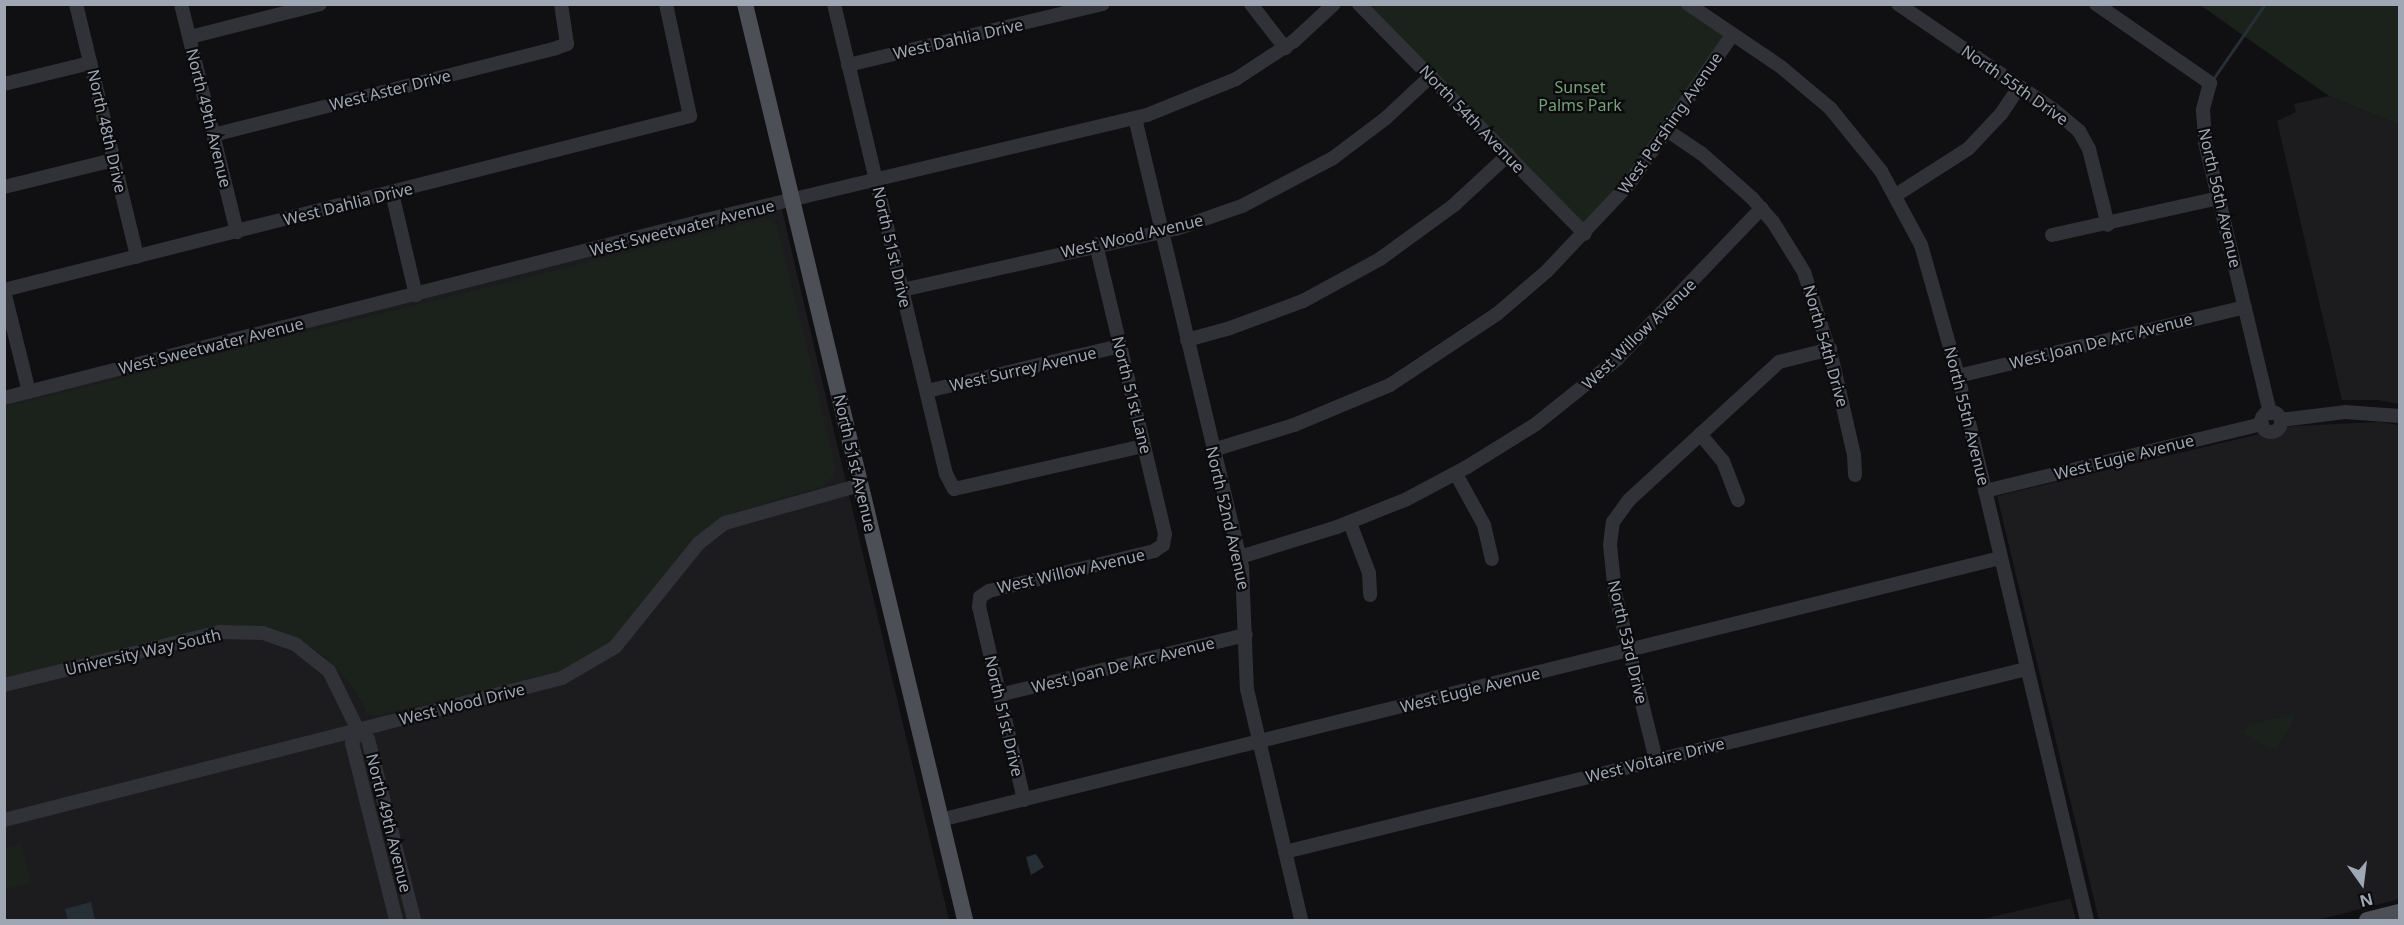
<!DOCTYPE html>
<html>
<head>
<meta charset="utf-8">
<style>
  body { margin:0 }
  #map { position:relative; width:2404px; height:925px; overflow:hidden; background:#101012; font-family:"Noto Sans",sans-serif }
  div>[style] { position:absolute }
  .built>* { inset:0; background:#1c1c1f }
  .green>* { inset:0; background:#1a221b }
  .water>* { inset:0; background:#262f36 }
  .stream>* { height:3px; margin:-1.5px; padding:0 1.5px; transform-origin:1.5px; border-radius:1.5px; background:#262f36 }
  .minor>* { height:14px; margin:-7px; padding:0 7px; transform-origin:7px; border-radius:7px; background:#313237 }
  .minor>.ring { margin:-7px; padding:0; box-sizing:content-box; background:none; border:14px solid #313237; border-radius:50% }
  .major>* { height:16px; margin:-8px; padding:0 8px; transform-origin:8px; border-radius:8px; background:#4d4f57 }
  span { translate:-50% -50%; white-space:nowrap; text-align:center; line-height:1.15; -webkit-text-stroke:4.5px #0b0b0d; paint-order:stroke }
  .street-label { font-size:16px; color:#a0a7b4 }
  .park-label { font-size:16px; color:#76a178 }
  .frame { position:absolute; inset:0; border:6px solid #a0a7b4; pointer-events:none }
  .north { position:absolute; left:2332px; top:853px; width:60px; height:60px; -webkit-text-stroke:4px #0b0b0d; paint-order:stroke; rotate:166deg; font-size:16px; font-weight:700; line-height:24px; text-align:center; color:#a0a7b4 }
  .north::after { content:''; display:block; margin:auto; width:21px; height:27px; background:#a0a7b4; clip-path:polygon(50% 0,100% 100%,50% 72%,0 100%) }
</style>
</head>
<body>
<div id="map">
  <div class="built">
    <i style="clip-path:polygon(2329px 96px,2399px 125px,2399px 404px,2379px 400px,2342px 400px,2277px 121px,2296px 112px,2294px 104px)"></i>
    <i style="clip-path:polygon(781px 206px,949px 920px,5px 920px,4px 401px)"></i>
    <i style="clip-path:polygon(2379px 422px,2399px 425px,2399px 899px,2318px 920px,2099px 920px,1997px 496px,2293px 426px)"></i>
    <i style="clip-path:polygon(2070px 898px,2076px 920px,1979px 920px,2068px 899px)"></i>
  </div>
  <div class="green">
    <i style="clip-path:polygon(1359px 5px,1688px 5px,1732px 35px,1585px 234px)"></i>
    <i style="clip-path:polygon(2200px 5px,2399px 5px,2399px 125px,2329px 96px)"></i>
    <i style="clip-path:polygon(767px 218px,777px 225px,835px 465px,833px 476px,823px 486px,735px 512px,699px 534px,618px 637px,562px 673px,483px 696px,443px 699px,376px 716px,368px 714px,353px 687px,327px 659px,304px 642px,279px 632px,227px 625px,5px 678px,4px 407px)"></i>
    <i style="clip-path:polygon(2293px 714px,2294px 719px,2277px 748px,2269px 749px,2243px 733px,2248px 725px)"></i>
    <i style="clip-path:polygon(21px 844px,31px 883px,5px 889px,5px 849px)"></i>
  </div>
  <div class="water">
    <i style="clip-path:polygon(1036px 854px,1044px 867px,1031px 875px,1026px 857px)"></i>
    <i style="clip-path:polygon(91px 902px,95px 920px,68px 920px,65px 909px)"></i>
  </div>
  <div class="stream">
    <i style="left:2213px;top:79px;width:91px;rotate:-55.3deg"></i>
  </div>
  <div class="minor">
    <i style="left:76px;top:4px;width:260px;rotate:76.4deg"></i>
    <i style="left:181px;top:4px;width:235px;rotate:76.2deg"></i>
    <i style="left:834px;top:4px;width:483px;rotate:76.6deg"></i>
    <i style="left:946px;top:474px;width:17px;rotate:62deg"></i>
    <i style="left:954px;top:489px;width:195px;rotate:-12.8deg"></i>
    <i style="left:1251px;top:4px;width:56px;rotate:52.3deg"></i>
    <i style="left:1359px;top:4px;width:322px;rotate:45.5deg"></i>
    <i style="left:1688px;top:4px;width:112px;rotate:34.1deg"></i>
    <i style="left:1781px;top:67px;width:64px;rotate:39.9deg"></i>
    <i style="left:1830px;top:108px;width:81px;rotate:51deg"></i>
    <i style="left:1881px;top:171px;width:84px;rotate:61.6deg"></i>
    <i style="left:1921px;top:245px;width:136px;rotate:74.2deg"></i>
    <i style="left:1958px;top:376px;width:559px;rotate:76.66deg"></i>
    <i style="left:1898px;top:4px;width:189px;rotate:34.2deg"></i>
    <i style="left:2054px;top:110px;width:33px;rotate:40deg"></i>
    <i style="left:2079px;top:131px;width:21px;rotate:61deg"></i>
    <i style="left:2089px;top:149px;width:78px;rotate:76deg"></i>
    <i style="left:2096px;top:4px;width:139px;rotate:34.7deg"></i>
    <i style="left:2210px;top:83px;width:28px;rotate:105deg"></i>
    <i style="left:2203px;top:110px;width:32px;rotate:86deg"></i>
    <i style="left:2205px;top:142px;width:279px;rotate:76.5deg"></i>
    <i style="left:190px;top:37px;width:134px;rotate:-14.2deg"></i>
    <i style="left:848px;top:65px;width:262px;rotate:-13.5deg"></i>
    <i style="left:4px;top:84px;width:89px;rotate:-13.7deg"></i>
    <i style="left:1135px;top:118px;width:462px;rotate:76.6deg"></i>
    <i style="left:1242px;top:567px;width:122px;rotate:87.7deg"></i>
    <i style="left:1247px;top:689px;width:237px;rotate:76.8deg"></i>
    <i style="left:1668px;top:131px;width:40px;rotate:34deg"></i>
    <i style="left:1701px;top:153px;width:68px;rotate:41.4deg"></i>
    <i style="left:1752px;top:198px;width:32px;rotate:49deg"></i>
    <i style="left:1773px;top:222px;width:59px;rotate:58.2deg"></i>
    <i style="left:1804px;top:272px;width:91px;rotate:72.2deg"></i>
    <i style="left:1832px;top:359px;width:98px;rotate:77.1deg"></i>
    <i style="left:1854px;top:455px;width:20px;rotate:87deg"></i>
    <i style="left:213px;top:135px;width:354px;rotate:-14.2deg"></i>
    <i style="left:556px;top:48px;width:12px;rotate:-20deg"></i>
    <i style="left:567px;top:44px;width:40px;rotate:-98.5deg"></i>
    <i style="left:4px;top:187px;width:112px;rotate:-13.9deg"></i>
    <i style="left:392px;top:193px;width:105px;rotate:76.8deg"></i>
    <i style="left:1896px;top:195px;width:85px;rotate:-32.6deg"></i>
    <i style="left:1968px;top:149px;width:48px;rotate:-46.7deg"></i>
    <i style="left:2001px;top:114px;width:32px;rotate:-56deg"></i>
    <i style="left:2052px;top:235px;width:171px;rotate:-12.5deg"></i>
    <i style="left:4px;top:290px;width:708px;rotate:-14.23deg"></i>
    <i style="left:690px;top:116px;width:115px;rotate:-102.1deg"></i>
    <i style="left:902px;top:290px;width:281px;rotate:-12.6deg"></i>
    <i style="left:1176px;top:229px;width:70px;rotate:-19.2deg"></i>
    <i style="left:1242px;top:206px;width:103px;rotate:-27.8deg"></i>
    <i style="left:1333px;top:158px;width:66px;rotate:-37deg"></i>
    <i style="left:1386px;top:118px;width:62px;rotate:-43deg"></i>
    <i style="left:4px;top:291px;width:104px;rotate:76.1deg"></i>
    <i style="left:1187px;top:340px;width:45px;rotate:-15.6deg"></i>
    <i style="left:1230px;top:328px;width:78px;rotate:-20.3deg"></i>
    <i style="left:1303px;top:301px;width:88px;rotate:-28.6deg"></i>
    <i style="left:1380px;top:259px;width:92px;rotate:-36.1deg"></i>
    <i style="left:1454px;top:205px;width:74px;rotate:-42.8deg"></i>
    <i style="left:1958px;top:376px;width:295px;rotate:-13.5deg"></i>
    <i style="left:927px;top:391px;width:198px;rotate:-13.1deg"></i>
    <i style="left:4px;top:398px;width:724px;rotate:-14.23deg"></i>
    <i style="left:706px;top:220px;width:453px;rotate:-13.4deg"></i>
    <i style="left:1147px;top:115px;width:96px;rotate:-22deg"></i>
    <i style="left:1236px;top:79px;width:69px;rotate:-33.2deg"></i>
    <i style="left:1294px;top:41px;width:54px;rotate:-42.8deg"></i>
    <i class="ring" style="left:2261px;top:412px;width:6px;height:6px"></i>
    <i style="left:2281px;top:420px;width:64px;rotate:-7.1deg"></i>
    <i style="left:2345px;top:412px;width:55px;rotate:4.2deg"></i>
    <i style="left:1700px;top:434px;width:35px;rotate:50deg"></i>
    <i style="left:1723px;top:461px;width:42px;rotate:69deg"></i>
    <i style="left:1213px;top:450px;width:85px;rotate:-17.2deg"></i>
    <i style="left:1294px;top:425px;width:104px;rotate:-22.6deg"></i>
    <i style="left:1390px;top:385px;width:128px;rotate:-33.6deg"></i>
    <i style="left:1497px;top:314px;width:66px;rotate:-40.7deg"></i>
    <i style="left:1547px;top:271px;width:120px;rotate:-46.7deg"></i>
    <i style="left:1629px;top:184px;width:181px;rotate:-55.3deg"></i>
    <i style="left:1456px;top:474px;width:58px;rotate:61.2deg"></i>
    <i style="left:1484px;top:525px;width:35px;rotate:77deg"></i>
    <i style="left:1985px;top:491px;width:285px;rotate:-13.6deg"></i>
    <i style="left:1350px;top:523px;width:53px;rotate:69.2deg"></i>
    <i style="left:1369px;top:573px;width:22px;rotate:87deg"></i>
    <i style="left:1240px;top:557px;width:102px;rotate:-17.2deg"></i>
    <i style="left:1337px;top:527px;width:75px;rotate:-21.8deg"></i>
    <i style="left:1407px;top:499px;width:68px;rotate:-28.1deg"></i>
    <i style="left:1467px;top:467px;width:81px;rotate:-31.9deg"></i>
    <i style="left:1536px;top:424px;width:104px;rotate:-38.7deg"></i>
    <i style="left:1617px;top:359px;width:209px;rotate:-46.2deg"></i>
    <i style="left:4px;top:685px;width:221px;rotate:-13.8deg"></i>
    <i style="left:219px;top:632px;width:44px;rotate:1.3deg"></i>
    <i style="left:263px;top:633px;width:34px;rotate:19deg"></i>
    <i style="left:295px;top:644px;width:43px;rotate:38.5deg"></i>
    <i style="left:329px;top:671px;width:66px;rotate:63.8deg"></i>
    <i style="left:358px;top:730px;width:13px;rotate:42deg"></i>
    <i style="left:368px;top:739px;width:187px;rotate:75.7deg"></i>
    <i style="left:999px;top:695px;width:254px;rotate:-13.7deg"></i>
    <i style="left:358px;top:730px;width:14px;rotate:115deg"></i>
    <i style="left:352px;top:743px;width:182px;rotate:76deg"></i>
    <i style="left:1656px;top:760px;width:172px;rotate:-103.8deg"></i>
    <i style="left:1615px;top:593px;width:48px;rotate:-95.9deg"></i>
    <i style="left:1610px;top:545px;width:23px;rotate:-83deg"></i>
    <i style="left:1613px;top:522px;width:27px;rotate:-54deg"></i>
    <i style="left:1629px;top:500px;width:204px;rotate:-42.6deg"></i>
    <i style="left:1779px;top:362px;width:53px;rotate:-14.3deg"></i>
    <i style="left:1024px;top:800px;width:198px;rotate:-103.1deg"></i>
    <i style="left:979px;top:607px;width:10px;rotate:-84deg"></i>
    <i style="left:980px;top:597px;width:11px;rotate:-34deg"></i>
    <i style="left:989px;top:591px;width:170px;rotate:-13.6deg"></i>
    <i style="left:1154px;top:551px;width:11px;rotate:-34deg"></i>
    <i style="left:1163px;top:545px;width:11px;rotate:-80deg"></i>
    <i style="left:1165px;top:534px;width:298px;rotate:-103.4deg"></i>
    <i style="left:4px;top:820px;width:576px;rotate:-14.28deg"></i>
    <i style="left:562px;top:678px;width:61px;rotate:-30.3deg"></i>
    <i style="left:615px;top:647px;width:134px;rotate:-51.1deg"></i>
    <i style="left:699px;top:543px;width:33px;rotate:-38deg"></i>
    <i style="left:725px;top:523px;width:140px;rotate:-15.7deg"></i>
    <i style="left:940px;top:820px;width:1092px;rotate:-13.88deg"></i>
    <i style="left:1285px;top:852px;width:763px;rotate:-13.87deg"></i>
  </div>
  <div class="major">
    <i style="left:745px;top:4px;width:942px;rotate:76.49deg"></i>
    <i style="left:2367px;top:920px;width:34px;rotate:-14deg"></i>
  </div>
  <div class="street-label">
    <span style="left:958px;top:39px;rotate:-13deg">West Dahlia Drive</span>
    <span style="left:2015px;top:85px;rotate:35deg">North 55th Drive</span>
    <span style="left:390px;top:90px;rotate:-14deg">West Aster Drive</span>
    <span style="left:209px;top:118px;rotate:76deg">North 49th Avenue</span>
    <span style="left:1472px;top:119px;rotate:46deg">North 54th Avenue</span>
    <span style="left:1670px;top:123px;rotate:-55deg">West Pershing Avenue</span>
    <span style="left:107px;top:131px;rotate:77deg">North 48th Drive</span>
    <span style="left:2220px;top:198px;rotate:77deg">North 56th Avenue</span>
    <span style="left:348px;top:204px;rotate:-14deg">West Dahlia Drive</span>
    <span style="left:682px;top:228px;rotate:-14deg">West Sweetwater Avenue</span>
    <span style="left:1132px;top:236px;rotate:-13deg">West Wood Avenue</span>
    <span style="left:892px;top:247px;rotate:77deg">North 51st Drive</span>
    <span style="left:1639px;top:334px;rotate:-44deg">West Willow Avenue</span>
    <span style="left:2101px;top:341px;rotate:-14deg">West Joan De Arc Avenue</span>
    <span style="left:211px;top:346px;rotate:-14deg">West Sweetwater Avenue</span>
    <span style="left:1826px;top:346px;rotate:74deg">North 54th Drive</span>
    <span style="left:1023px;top:369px;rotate:-13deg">West Surrey Avenue</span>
    <span style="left:1132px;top:395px;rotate:76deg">North 51st Lane</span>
    <span style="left:1967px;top:416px;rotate:76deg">North 55th Avenue</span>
    <span style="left:2124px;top:457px;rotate:-14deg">West Eugie Avenue</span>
    <span style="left:855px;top:463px;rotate:77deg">North 51st Avenue</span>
    <span style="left:1228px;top:518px;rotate:77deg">North 52nd Avenue</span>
    <span style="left:1071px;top:571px;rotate:-13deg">West Willow Avenue</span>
    <span style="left:1628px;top:642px;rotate:77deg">North 53rd Drive</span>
    <span style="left:143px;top:652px;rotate:-13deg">University Way South</span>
    <span style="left:1123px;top:665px;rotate:-14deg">West Joan De Arc Avenue</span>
    <span style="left:1470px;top:690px;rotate:-14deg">West Eugie Avenue</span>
    <span style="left:462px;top:704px;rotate:-14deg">West Wood Drive</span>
    <span style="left:1004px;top:716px;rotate:77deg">North 51st Drive</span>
    <span style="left:1655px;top:760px;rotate:-14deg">West Voltaire Drive</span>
    <span style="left:389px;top:823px;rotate:76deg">North 49th Avenue</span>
  </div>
  <div class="park-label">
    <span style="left:1580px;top:96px">Sunset<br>Palms Park</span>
  </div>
  <div class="frame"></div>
  <div class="north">N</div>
</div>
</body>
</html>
